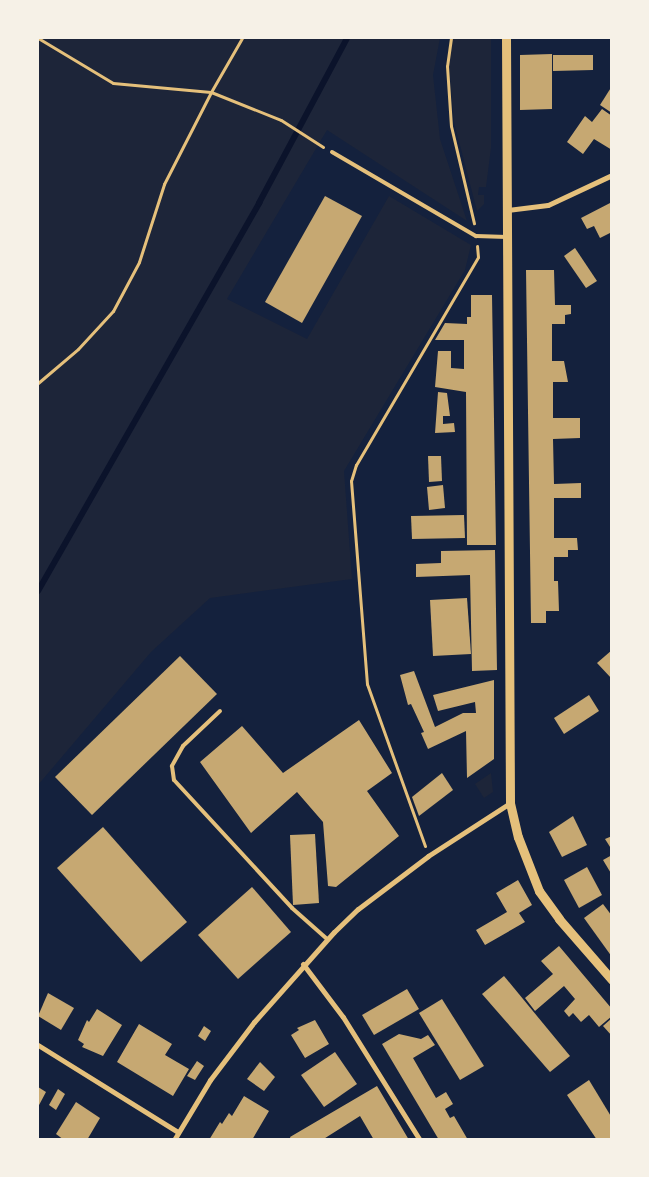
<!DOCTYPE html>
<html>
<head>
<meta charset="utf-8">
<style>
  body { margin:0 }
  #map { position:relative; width:649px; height:1177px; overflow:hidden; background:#14213d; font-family:Raleway,sans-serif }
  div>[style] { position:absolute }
  .green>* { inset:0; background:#1d2539 }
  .stream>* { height:6px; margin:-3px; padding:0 3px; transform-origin:3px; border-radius:3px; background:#0b132b }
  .building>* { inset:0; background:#c6a872 }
  .path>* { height:3px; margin:-1.5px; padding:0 1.5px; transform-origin:1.5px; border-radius:1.5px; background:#e5c07b }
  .service>* { height:4px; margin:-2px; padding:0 2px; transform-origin:2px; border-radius:2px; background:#e5c07b }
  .minor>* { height:5px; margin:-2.5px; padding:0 2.5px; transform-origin:2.5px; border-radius:2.5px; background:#e5c07b }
  .tertiary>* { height:9px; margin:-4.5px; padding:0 4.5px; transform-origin:4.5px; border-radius:4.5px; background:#e5c07b }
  span { translate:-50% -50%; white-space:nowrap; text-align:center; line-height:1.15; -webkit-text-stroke:5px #f6f1e7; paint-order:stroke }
  .frame { position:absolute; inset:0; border:39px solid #f6f1e7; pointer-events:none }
</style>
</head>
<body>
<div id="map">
  <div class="green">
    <i style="clip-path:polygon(38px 38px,440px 38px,433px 75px,440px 139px,467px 221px,327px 130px,227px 299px,307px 339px,389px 196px,471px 245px,465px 270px,344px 471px,352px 579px,210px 598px,151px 652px,38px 785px)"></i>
    <i style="clip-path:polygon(453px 38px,491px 38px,491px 148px,486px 187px,479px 187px,478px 195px,484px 195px,484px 204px,477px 211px,454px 122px,449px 66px)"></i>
    <i style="clip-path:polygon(491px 773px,493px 792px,484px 798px,475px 784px)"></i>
  </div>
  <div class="stream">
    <i style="left:38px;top:591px;width:447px;rotate:-60.3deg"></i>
    <i style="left:259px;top:203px;width:187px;rotate:-61.9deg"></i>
  </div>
  <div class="building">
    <i style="clip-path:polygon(552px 54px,552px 109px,520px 110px,520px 55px)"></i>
    <i style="clip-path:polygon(553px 55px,593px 55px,593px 70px,553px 71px)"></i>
    <i style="clip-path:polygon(612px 86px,612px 113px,600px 105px)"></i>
    <i style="clip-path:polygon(602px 109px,612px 116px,612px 150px,594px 139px,583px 154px,567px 142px,585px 116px,592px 122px)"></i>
    <i style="clip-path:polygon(325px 196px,362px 216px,302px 323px,265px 302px)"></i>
    <i style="clip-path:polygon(612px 202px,612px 232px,600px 238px,594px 226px,587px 229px,581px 218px)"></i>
    <i style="clip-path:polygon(575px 248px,597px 281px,586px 288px,564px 256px)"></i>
    <i style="clip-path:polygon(526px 270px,554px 270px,555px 305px,571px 305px,571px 314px,565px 315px,565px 324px,552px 324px,552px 361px,564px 361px,568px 382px,553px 382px,553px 418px,580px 418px,580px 438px,553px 439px,554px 484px,581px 483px,581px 498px,554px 498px,554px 538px,577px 538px,578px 550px,568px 550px,568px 557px,554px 557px,554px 581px,558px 581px,559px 611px,546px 611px,546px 623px,531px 623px)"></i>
    <i style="clip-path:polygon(471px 295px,492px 295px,496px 545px,467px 545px,466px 392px,435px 387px,438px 351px,451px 351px,451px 368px,464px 369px,464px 340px,435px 340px,445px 323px,467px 324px,467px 317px,471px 317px)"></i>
    <i style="clip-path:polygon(438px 392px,447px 393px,450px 416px,443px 416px,443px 424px,454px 423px,455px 432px,435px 433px)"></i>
    <i style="clip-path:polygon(428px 456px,441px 456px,442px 481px,429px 482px)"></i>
    <i style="clip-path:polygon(443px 485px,445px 508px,429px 510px,427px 487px)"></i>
    <i style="clip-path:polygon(464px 515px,465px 538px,412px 539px,411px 516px)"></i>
    <i style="clip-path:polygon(495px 550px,497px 670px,472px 671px,470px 575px,416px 577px,416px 564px,441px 563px,441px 551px)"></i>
    <i style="clip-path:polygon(467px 598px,471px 654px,433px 656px,430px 600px)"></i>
    <i style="clip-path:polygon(612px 650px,612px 679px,597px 663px)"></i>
    <i style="clip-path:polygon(180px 656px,217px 694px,92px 815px,55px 777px)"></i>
    <i style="clip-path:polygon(414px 671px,435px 727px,463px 713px,476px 713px,475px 702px,438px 711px,433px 695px,494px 680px,494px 759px,467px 778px,466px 731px,428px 749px,421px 733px,424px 732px,411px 704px,408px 705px,400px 675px)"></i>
    <i style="clip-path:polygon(589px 695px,599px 711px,564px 734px,554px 718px)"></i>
    <i style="clip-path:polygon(359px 720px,392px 773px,367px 791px,399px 836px,336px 887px,328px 886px,323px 822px,297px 792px,251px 833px,200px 762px,242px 726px,283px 773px)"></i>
    <i style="clip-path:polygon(442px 773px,453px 790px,419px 816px,412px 797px)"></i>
    <i style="clip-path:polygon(573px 816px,587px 845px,562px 857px,549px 832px)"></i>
    <i style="clip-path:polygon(103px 827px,187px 922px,141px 962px,57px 868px)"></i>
    <i style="clip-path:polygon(315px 834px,319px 903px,293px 905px,290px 835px)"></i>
    <i style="clip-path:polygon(612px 836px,612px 850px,605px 839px)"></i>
    <i style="clip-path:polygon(612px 855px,612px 875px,603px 860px)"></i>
    <i style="clip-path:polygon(587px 867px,602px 895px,579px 908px,564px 880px)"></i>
    <i style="clip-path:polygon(518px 880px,532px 905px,519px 913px,525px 922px,485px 945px,476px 930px,507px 912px,496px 893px)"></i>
    <i style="clip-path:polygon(252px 887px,291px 932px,238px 979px,198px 935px)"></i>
    <i style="clip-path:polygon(603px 904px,612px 916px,612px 957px,584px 918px)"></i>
    <i style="clip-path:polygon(559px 946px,612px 1009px,612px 1016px,599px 1027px,589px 1015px,581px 1022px,573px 1013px,569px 1017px,564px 1011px,575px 999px,564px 986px,535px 1011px,525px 998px,553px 974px,541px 961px)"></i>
    <i style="clip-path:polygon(504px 976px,570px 1056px,550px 1072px,482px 994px)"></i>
    <i style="clip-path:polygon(407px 989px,419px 1009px,374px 1035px,362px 1015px)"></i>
    <i style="clip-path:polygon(48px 993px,74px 1008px,61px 1030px,38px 1016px)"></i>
    <i style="clip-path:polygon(442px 999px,484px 1066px,460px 1080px,419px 1013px)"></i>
    <i style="clip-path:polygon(97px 1009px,122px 1025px,103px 1056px,82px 1047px,84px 1044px,78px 1040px,87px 1020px,89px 1022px)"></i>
    <i style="clip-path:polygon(612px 1018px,612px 1036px,603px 1026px)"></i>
    <i style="clip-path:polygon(315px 1020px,329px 1044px,305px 1058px,291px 1035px,299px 1030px,297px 1028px)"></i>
    <i style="clip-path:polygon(139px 1024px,172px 1044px,165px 1055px,189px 1069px,173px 1096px,117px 1062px)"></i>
    <i style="clip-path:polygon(204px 1026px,211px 1031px,205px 1041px,198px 1036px)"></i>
    <i style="clip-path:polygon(399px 1034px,421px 1039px,428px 1035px,435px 1045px,413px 1058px,436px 1098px,446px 1092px,453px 1104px,445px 1109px,450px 1118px,454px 1116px,468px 1140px,439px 1140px,382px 1044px)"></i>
    <i style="clip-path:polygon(335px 1052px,357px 1084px,324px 1107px,301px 1075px)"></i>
    <i style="clip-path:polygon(197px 1061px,204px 1066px,195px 1080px,187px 1076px)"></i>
    <i style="clip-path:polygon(260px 1062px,275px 1077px,264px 1091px,247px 1079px)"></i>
    <i style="clip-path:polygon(589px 1080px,612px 1118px,612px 1140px,597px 1140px,567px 1095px)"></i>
    <i style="clip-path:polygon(377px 1086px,409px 1140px,374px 1140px,360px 1116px,322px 1140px,291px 1140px,290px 1137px)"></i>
    <i style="clip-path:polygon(38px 1087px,46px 1092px,38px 1107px)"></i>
    <i style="clip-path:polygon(58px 1089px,65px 1094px,56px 1110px,49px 1105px)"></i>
    <i style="clip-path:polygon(244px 1096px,269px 1111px,252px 1140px,209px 1140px,220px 1122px,222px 1124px,229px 1113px,232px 1116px)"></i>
    <i style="clip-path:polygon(76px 1102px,100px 1118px,87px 1140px,64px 1140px,56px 1134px)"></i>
  </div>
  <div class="path">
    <i style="left:38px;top:38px;width:87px;rotate:31deg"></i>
    <i style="left:113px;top:83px;width:98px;rotate:5.2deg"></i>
    <i style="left:211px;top:92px;width:62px;rotate:-60.1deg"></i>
    <i style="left:451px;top:38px;width:28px;rotate:98deg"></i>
    <i style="left:447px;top:66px;width:60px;rotate:86.2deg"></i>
    <i style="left:451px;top:126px;width:100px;rotate:76.7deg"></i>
    <i style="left:38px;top:383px;width:52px;rotate:-40.4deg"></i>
    <i style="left:78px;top:349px;width:52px;rotate:-47.4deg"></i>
    <i style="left:113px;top:311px;width:55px;rotate:-62deg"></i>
    <i style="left:139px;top:262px;width:82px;rotate:-72.2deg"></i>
    <i style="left:164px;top:184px;width:103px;rotate:-62.9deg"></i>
    <i style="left:211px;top:92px;width:75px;rotate:21.8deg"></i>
    <i style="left:281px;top:120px;width:50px;rotate:32.7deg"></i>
    <i style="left:425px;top:846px;width:172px;rotate:-109.7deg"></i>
    <i style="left:367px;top:684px;width:204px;rotate:-94.5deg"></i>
    <i style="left:351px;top:481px;width:17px;rotate:-73deg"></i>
    <i style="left:356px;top:465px;width:241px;rotate:-59.6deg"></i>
    <i style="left:478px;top:257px;width:11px;rotate:-95deg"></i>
  </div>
  <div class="service">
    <i style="left:332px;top:152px;width:167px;rotate:30.3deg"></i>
    <i style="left:476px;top:236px;width:31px;rotate:2deg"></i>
    <i style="left:220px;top:711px;width:51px;rotate:136.6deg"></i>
    <i style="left:183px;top:746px;width:23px;rotate:119deg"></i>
    <i style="left:172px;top:766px;width:14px;rotate:82deg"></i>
    <i style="left:174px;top:780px;width:174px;rotate:47.3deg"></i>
    <i style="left:292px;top:908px;width:48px;rotate:41.6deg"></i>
  </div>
  <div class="minor">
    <i style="left:507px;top:210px;width:41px;rotate:-7deg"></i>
    <i style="left:548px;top:205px;width:71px;rotate:-25.1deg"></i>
    <i style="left:303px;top:964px;width:66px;rotate:53deg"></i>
    <i style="left:343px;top:1017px;width:145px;rotate:58deg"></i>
    <i style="left:38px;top:1045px;width:165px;rotate:31.9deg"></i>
    <i style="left:174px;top:1140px;width:70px;rotate:-59deg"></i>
    <i style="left:210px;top:1080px;width:73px;rotate:-52.8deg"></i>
    <i style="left:254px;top:1022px;width:120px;rotate:-48.4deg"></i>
    <i style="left:334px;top:932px;width:33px;rotate:-44deg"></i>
    <i style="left:358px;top:909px;width:88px;rotate:-37.1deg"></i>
    <i style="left:428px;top:856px;width:98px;rotate:-32.9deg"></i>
  </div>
  <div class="tertiary">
    <i style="left:506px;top:38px;width:765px;rotate:89.7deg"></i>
    <i style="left:510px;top:803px;width:35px;rotate:77deg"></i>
    <i style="left:518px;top:837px;width:58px;rotate:68.7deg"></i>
    <i style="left:539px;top:891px;width:34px;rotate:54deg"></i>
    <i style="left:559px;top:919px;width:81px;rotate:49deg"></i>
  </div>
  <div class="frame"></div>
</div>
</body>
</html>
